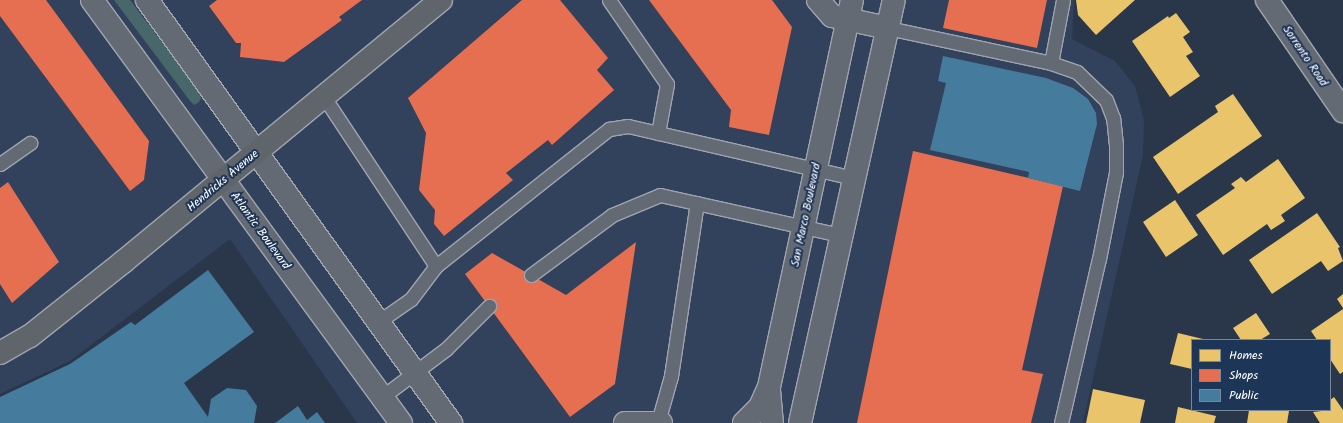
<!DOCTYPE html>
<html>
<head>
<meta charset="utf-8">
<style>
  body { margin:0 }
  #map { position:relative; width:1343px; height:423px; overflow:hidden; background:#2a374a; font-family:Kalam,sans-serif }
  div>[style] { position:absolute }
  .built>* { inset:0; background:#32415c }
  .green>* { inset:0; background:#48676a }
  .homes>* { inset:0; background:#e9c46a }
  .shops>* { inset:0; background:#e76f51 }
  .public>* { inset:0; background:#457b9d }
  .roads { filter:drop-shadow(1px 0 #9fa5ae) drop-shadow(-1px 0 #9fa5ae) drop-shadow(0 1px #9fa5ae) drop-shadow(0 -1px #9fa5ae) }
  .service>* { height:13px; margin:-6.5px; padding:0 6.5px; transform-origin:6.5px; border-radius:6.5px; background:#636a74 }
  .minor>* { height:22px; margin:-11px; padding:0 11px; transform-origin:11px; border-radius:11px; background:#636a74 }
  .secondary>* { height:22px; margin:-11px; padding:0 11px; transform-origin:11px; border-radius:11px; background:#636a74 }
  .primary>* { height:22px; margin:-11px; padding:0 11px; transform-origin:11px; border-radius:11px; background:#5f656b }
  span { translate:-50% -50%; white-space:nowrap; text-align:center; line-height:1.15; -webkit-text-stroke:4px #1d3557; paint-order:stroke }
  .street-label { font-size:12px; color:#fff }
  .legend { position:absolute; left:1191px; top:339px; width:140px; height:72px; box-sizing:border-box; background:#1d3557; border:1px solid #77869a; margin:0; padding:5px 7px; list-style:none; font-size:12px; color:#fff }
  .legend li { display:flex; align-items:center; gap:8px; height:20px }
  .legend b { width:20px; border:1px solid #77869a }
</style>
</head>
<body>
<div id="map">
  <div class="built">
    <i style="clip-path:polygon(0 0,1074px 0,1072px 39px,1115px 61px,1135px 86px,1144px 120px,1143px 155px,1083px 423px,357px 423px,230px 239px,70px 361px,0 394px)"></i>
  </div>
  <div class="green">
    <i style="clip-path:polygon(114px 0,130px 0,199px 91px,201px 99px,198px 103px,194px 105px,190px 101px)"></i>
  </div>
  <div class="homes">
    <i style="clip-path:polygon(1076px 0,1135px 0,1096px 35px,1078px 15px)"></i>
    <i style="clip-path:polygon(1176px 13px,1190px 32px,1183px 37px,1193px 52px,1186px 56px,1200px 76px,1170px 97px,1132px 41px,1168px 16px,1169px 18px)"></i>
    <i style="clip-path:polygon(1233px 94px,1262px 136px,1178px 194px,1153px 157px,1218px 112px,1215px 106px)"></i>
    <i style="clip-path:polygon(1278px 159px,1305px 198px,1281px 215px,1285px 221px,1271px 230px,1267px 224px,1223px 255px,1196px 215px,1235px 188px,1231px 184px,1241px 177px,1246px 182px)"></i>
    <i style="clip-path:polygon(1175px 200px,1198px 235px,1166px 257px,1143px 222px)"></i>
    <i style="clip-path:polygon(1317px 213px,1340px 247px,1338px 248px,1343px 261px,1328px 271px,1321px 261px,1272px 294px,1249px 260px)"></i>
    <i style="clip-path:polygon(1343px 294px,1343px 308px,1337px 299px)"></i>
    <i style="clip-path:polygon(1343px 309px,1343px 372px,1340px 374px,1330px 359px,1330px 340px,1317px 340px,1311px 331px)"></i>
    <i style="clip-path:polygon(1256px 313px,1270px 334px,1260px 340px,1241px 340px,1233px 328px)"></i>
    <i style="clip-path:polygon(1178px 333px,1203px 339px,1192px 340px,1192px 369px,1170px 364px)"></i>
    <i style="clip-path:polygon(1093px 389px,1145px 400px,1140px 423px,1086px 423px)"></i>
    <i style="clip-path:polygon(1334px 397px,1343px 410px,1343px 423px,1320px 423px,1313px 412px,1330px 410px,1330px 400px)"></i>
    <i style="clip-path:polygon(1178px 407px,1216px 416px,1214px 423px,1175px 423px)"></i>
    <i style="clip-path:polygon(1249px 410px,1285px 410px,1289px 411px,1287px 423px,1247px 423px)"></i>
  </div>
  <div class="shops">
    <i style="clip-path:polygon(0 0,46px 0,149px 141px,144px 180px,130px 191px,0 16px)"></i>
    <i style="clip-path:polygon(217px 0,362px 0,339px 17px,342px 20px,284px 62px,240px 57px,241px 43px,236px 43px,209px 6px)"></i>
    <i style="clip-path:polygon(522px 0,560px 0,608px 58px,597px 70px,614px 90px,552px 145px,548px 140px,506px 173px,513px 180px,444px 236px,434px 224px,435px 210px,419px 190px,426px 133px,408px 98px)"></i>
    <i style="clip-path:polygon(649px 0,772px 0,792px 27px,769px 135px,729px 127px,731px 110px)"></i>
    <i style="clip-path:polygon(949px 0,1047px 0,1037px 48px,943px 28px)"></i>
    <i style="clip-path:polygon(913px 151px,1063px 186px,1022px 370px,1043px 374px,1031px 423px,857px 423px)"></i>
    <i style="clip-path:polygon(8px 182px,59px 262px,12px 303px,0 284px,0 188px)"></i>
    <i style="clip-path:polygon(636px 242px,615px 384px,570px 417px,465px 274px,492px 253px,566px 295px)"></i>
  </div>
  <div class="public">
    <i style="clip-path:polygon(943px 56px,1046px 78px,1073px 88px,1088px 99px,1096px 113px,1097px 124px,1080px 191px,1028px 178px,1029px 172px,930px 150px,946px 83px,938px 81px)"></i>
    <i style="clip-path:polygon(208px 270px,254px 332px,184px 383px,208px 417px,211px 399px,227px 388px,246px 390px,257px 406px,254px 423px,0 423px,0 397px,70px 364px,131px 322px,135px 325px)"></i>
    <i style="clip-path:polygon(298px 406px,307px 420px,317px 412px,325px 423px,275px 423px)"></i>
  </div>
  <div class="roads">
    <div class="service">
      <i style="left:609px;top:0;width:102px;rotate:55.4deg"></i>
      <i style="left:667px;top:84px;width:50px;rotate:100.4deg"></i>
      <i style="left:888px;top:28px;width:167px;rotate:12.1deg"></i>
      <i style="left:324px;top:97px;width:203px;rotate:56.5deg"></i>
      <i style="left:0;top:164px;width:37px;rotate:-35deg"></i>
      <i style="left:531px;top:275px;width:101px;rotate:-36.5deg"></i>
      <i style="left:612px;top:215px;width:52px;rotate:-22.6deg"></i>
      <i style="left:660px;top:195px;width:185px;rotate:12.5deg"></i>
      <i style="left:378px;top:322px;width:40px;rotate:-34.9deg"></i>
      <i style="left:411px;top:299px;width:41px;rotate:-52.9deg"></i>
      <i style="left:436px;top:266px;width:221px;rotate:-38.4deg"></i>
      <i style="left:609px;top:129px;width:19px;rotate:-9deg"></i>
      <i style="left:628px;top:126px;width:232px;rotate:13deg"></i>
      <i style="left:382px;top:397px;width:80px;rotate:-36.9deg"></i>
      <i style="left:446px;top:349px;width:61px;rotate:-45deg"></i>
      <i style="left:658px;top:422px;width:48px;rotate:-74.2deg"></i>
      <i style="left:671px;top:376px;width:175px;rotate:-81.5deg"></i>
      <i style="left:1061px;top:423px;width:168px;rotate:-77deg"></i>
      <i style="left:1099px;top:259px;width:89px;rotate:-78.9deg"></i>
      <i style="left:1116px;top:172px;width:27px;rotate:-90deg"></i>
      <i style="left:1116px;top:145px;width:27px;rotate:-96deg"></i>
      <i style="left:1113px;top:118px;width:19px;rotate:-111deg"></i>
      <i style="left:1106px;top:100px;width:40px;rotate:-136deg"></i>
      <i style="left:1077px;top:72px;width:28px;rotate:-161deg"></i>
      <i style="left:1051px;top:63px;width:64px;rotate:-79.2deg"></i>
    </div>
    <div class="minor">
      <i style="left:818px;top:0;width:21px;rotate:49deg"></i>
      <i style="left:832px;top:16px;width:57px;rotate:12.1deg"></i>
      <i style="left:1267px;top:0;width:135px;rotate:55.6deg"></i>
    </div>
    <div class="secondary">
      <i style="left:92px;top:0;width:524px;rotate:53.85deg"></i>
      <i style="left:147px;top:0;width:521px;rotate:54.3deg"></i>
      <i style="left:769px;top:390px;width:33px;rotate:85deg"></i>
      <i style="left:625px;top:423px;width:36px"></i>
      <i style="left:744px;top:423px;width:23px;rotate:-45deg"></i>
      <i style="left:760px;top:407px;width:22px;rotate:-66deg"></i>
      <i style="left:769px;top:387px;width:396px;rotate:-77.9deg"></i>
      <i style="left:800px;top:423px;width:433px;rotate:-77.5deg"></i>
    </div>
    <div class="primary">
      <i style="left:0;top:353px;width:34px;rotate:-30deg"></i>
      <i style="left:30px;top:336px;width:119px;rotate:-38.5deg"></i>
      <i style="left:123px;top:262px;width:412px;rotate:-39.5deg"></i>
    </div>
  </div>
  <div class="street-label">
    <span style="left:1305px;top:56px;rotate:56deg">Sorrento Road</span>
    <span style="left:223px;top:181px;rotate:-40deg">Hendricks Avenue</span>
    <span style="left:806px;top:215px;rotate:-78deg">San Marco Boulevard</span>
    <span style="left:260px;top:231px;rotate:54deg">Atlantic Boulevard</span>
  </div>
  <ul class="legend">
  <li><b style="height:11px;background:#e9c46a"></b>Homes</li>
  <li><b style="height:11px;background:#e76f51"></b>Shops</li>
  <li><b style="height:11px;background:#457b9d"></b>Public</li>
  </ul>
</div>
</body>
</html>
